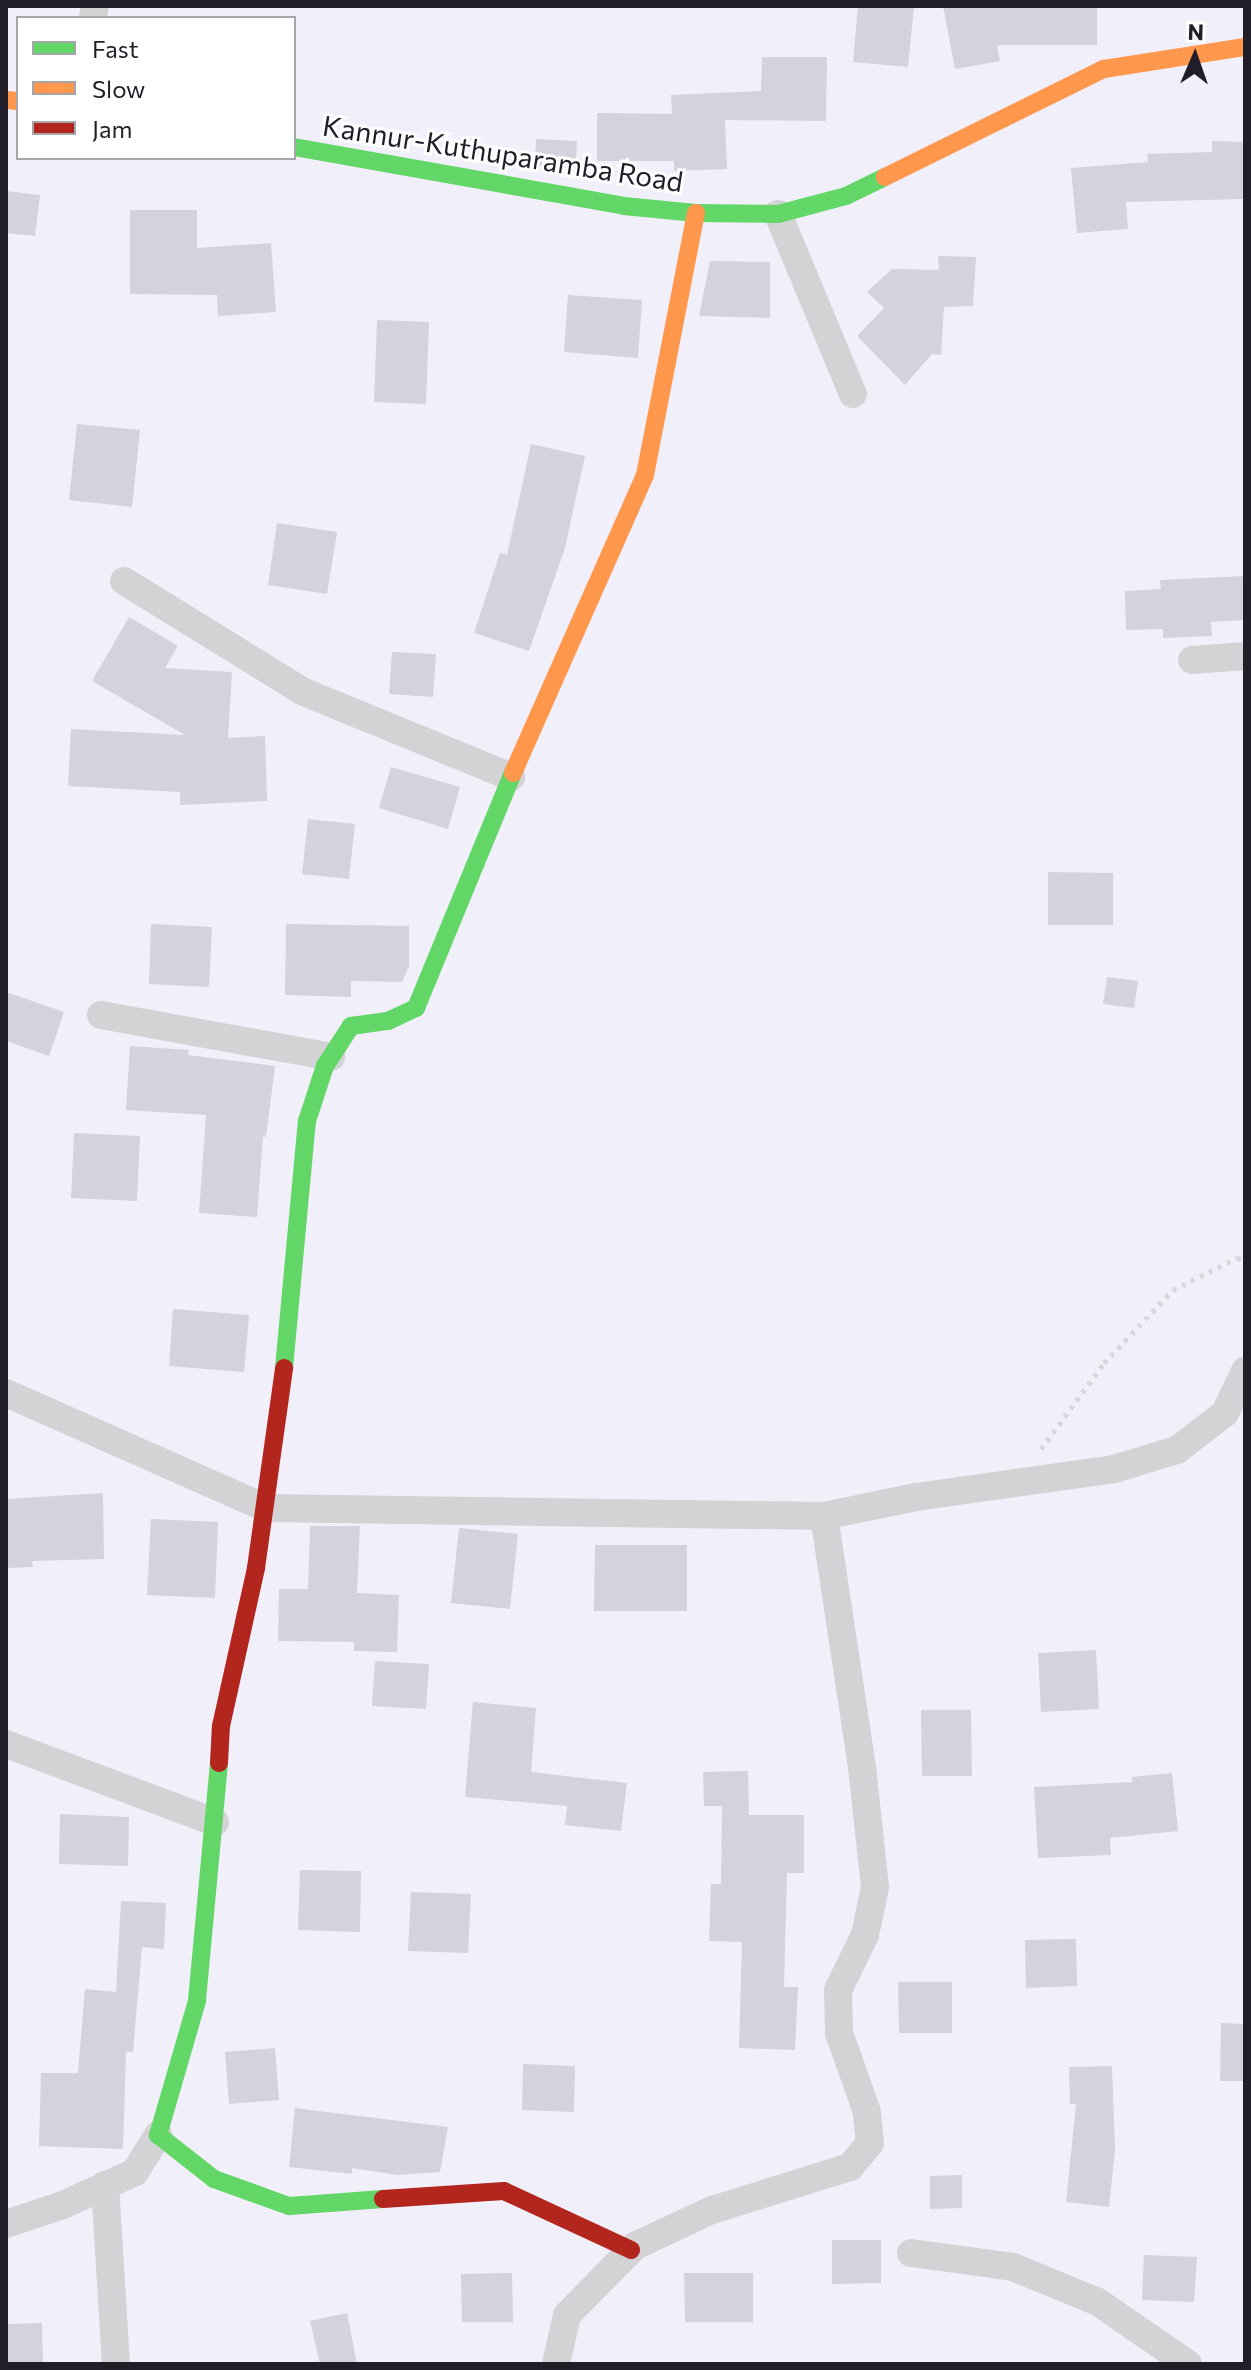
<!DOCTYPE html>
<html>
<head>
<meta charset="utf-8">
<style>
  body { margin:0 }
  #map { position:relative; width:1251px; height:2370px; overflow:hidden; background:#f1effa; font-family:Commissioner,sans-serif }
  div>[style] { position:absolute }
  .building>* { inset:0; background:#d4d2dd }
  .path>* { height:5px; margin-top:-2.5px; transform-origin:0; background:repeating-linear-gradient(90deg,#d7d6da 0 4px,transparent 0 10px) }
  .street>* { height:28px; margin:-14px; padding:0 14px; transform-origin:14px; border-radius:14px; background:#d3d2d5 }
  .fast>* { height:18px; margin:-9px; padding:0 9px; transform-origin:9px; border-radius:9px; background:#63d668 }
  .slow>* { height:18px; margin:-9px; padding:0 9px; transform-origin:9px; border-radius:9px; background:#ff974d }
  .jam>* { height:18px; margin:-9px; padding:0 9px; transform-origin:9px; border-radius:9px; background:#b3261e }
  span { translate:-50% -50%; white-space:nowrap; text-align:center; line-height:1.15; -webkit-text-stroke:6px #fff; paint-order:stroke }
  .street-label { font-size:28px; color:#211e29 }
  .frame { position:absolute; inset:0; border:8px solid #211e29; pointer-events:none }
  .legend { position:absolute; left:16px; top:16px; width:280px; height:144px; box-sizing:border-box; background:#fff; border:2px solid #a6a5a9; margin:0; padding:10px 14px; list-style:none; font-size:24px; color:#211e29 }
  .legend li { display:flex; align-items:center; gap:16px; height:40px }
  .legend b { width:40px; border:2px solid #a6a5a9 }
  .north { position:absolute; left:1155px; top:16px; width:80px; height:80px; -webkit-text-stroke:6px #fff; paint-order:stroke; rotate:2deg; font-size:22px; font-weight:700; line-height:32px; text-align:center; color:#211e29 }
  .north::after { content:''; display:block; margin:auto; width:28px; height:36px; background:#211e29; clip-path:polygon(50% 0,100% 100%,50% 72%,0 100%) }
</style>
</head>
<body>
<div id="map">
  <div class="building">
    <i style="clip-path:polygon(858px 6px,914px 6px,908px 67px,853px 62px)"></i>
    <i style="clip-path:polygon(943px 6px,1097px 6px,1097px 45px,997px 45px,1000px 61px,955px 69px)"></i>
    <i style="clip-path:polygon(762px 57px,827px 57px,826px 121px,725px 120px,727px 169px,674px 171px,674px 161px,597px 161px,597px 113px,672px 114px,671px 95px,761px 91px)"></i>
    <i style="clip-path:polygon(536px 139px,577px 141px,575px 172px,535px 165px)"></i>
    <i style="clip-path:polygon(1212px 141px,1245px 142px,1245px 199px,1126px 202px,1128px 229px,1077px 233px,1071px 168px,1148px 162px,1147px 154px,1212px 152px)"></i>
    <i style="clip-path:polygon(6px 191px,40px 195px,35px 236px,6px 233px)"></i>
    <i style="clip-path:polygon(130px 210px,197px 210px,197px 248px,271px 243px,276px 312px,218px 316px,217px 295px,130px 294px)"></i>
    <i style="clip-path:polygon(938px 256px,976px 257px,973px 306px,944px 307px,941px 355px,932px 354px,905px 385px,857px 336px,884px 308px,867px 292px,892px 269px,939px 270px)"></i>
    <i style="clip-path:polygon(710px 261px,770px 262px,770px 318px,699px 316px)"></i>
    <i style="clip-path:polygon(568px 295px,642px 300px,638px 358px,564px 352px)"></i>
    <i style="clip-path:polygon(377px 320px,429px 322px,426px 404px,374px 402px)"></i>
    <i style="clip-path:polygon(77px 424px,140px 430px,132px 507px,69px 500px)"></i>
    <i style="clip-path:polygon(531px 444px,585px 456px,565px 548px,529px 651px,474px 633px,500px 553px,507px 555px)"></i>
    <i style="clip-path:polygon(277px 523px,337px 532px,327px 594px,268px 585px)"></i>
    <i style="clip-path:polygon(1245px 576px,1245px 620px,1211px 622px,1212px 636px,1163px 638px,1163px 629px,1126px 630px,1125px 591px,1161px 589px,1160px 580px)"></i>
    <i style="clip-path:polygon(129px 617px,178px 646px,165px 668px,232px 672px,228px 738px,265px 736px,267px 801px,180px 805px,180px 792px,68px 786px,71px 729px,185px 735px,92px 681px)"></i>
    <i style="clip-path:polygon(392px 652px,436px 654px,433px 697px,389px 694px)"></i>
    <i style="clip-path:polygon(391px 767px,460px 787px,448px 829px,379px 808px)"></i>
    <i style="clip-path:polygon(308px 819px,355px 824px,349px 879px,302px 874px)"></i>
    <i style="clip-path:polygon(1048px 872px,1113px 873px,1113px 925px,1048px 925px)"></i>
    <i style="clip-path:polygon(151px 924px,212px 927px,209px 987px,149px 984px)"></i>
    <i style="clip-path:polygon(286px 924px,409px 926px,409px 966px,402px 982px,351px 981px,351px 997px,285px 995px)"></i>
    <i style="clip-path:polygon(1107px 977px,1138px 981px,1134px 1008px,1103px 1004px)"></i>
    <i style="clip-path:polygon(6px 992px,64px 1012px,49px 1056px,6px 1041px)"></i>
    <i style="clip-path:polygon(130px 1046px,189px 1050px,188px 1055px,275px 1066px,266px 1137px,263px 1136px,257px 1217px,199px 1213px,206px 1115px,126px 1110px)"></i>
    <i style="clip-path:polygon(74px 1133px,140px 1136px,137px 1201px,71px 1198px)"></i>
    <i style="clip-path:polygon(173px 1309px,249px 1315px,244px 1372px,169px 1366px)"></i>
    <i style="clip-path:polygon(103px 1493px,104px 1559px,32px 1561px,33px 1567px,6px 1568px,6px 1499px)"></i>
    <i style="clip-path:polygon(151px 1519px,218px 1522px,215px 1598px,147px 1595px)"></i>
    <i style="clip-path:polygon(310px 1526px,360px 1526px,357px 1593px,399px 1595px,397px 1652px,354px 1651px,354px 1642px,278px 1641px,279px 1589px,308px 1589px)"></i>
    <i style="clip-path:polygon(459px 1528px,518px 1534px,510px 1609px,451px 1603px)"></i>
    <i style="clip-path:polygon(595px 1545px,687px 1545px,687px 1611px,594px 1611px)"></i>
    <i style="clip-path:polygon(1096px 1650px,1099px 1709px,1041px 1712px,1038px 1653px)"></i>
    <i style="clip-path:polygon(375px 1661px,429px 1664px,426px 1709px,372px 1706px)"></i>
    <i style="clip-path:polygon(473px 1702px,536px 1708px,531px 1772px,627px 1783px,621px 1831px,565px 1825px,567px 1806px,465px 1797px)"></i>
    <i style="clip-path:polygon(921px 1710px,971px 1710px,972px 1776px,922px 1776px)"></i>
    <i style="clip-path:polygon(748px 1771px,749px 1815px,804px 1815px,804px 1873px,787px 1873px,784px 1987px,798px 1987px,795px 2050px,739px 2048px,742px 1942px,709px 1941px,711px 1884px,721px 1884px,722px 1806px,704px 1806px,703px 1772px)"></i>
    <i style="clip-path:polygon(1172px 1773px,1178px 1831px,1110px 1838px,1111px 1855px,1038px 1858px,1034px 1787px,1132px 1782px,1132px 1777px)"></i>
    <i style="clip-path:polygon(60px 1814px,129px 1817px,128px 1866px,59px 1864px)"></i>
    <i style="clip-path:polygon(300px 1870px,361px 1871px,360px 1932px,298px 1930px)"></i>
    <i style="clip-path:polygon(411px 1892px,471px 1894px,468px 1953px,408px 1951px)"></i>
    <i style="clip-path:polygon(121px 1901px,166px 1903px,164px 1949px,142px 1947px,133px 2052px,126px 2052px,123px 2149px,39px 2146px,41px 2073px,78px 2073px,85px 1989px,116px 1992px)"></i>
    <i style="clip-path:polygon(1076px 1939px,1077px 1986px,1026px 1988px,1025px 1940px)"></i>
    <i style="clip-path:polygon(898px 1982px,952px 1982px,952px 2033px,899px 2033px)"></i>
    <i style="clip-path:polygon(1221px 2023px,1245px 2024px,1245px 2081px,1220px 2081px)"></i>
    <i style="clip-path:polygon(275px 2048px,279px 2100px,229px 2104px,225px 2052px)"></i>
    <i style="clip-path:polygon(523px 2064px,575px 2066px,574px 2112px,522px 2110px)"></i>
    <i style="clip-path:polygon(1112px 2066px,1115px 2150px,1109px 2207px,1066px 2202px,1076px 2104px,1070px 2104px,1069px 2067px)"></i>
    <i style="clip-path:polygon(295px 2108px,448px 2127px,440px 2172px,397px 2175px,352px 2168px,352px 2174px,289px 2167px)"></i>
    <i style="clip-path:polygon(962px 2175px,962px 2208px,930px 2209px,930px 2176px)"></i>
    <i style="clip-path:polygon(832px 2240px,881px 2240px,881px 2283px,832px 2284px)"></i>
    <i style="clip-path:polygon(1144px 2255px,1197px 2257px,1194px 2302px,1142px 2300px)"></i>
    <i style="clip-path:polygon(512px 2273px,513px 2322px,462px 2322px,461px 2274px)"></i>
    <i style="clip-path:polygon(684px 2273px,753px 2273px,753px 2322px,685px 2322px)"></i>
    <i style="clip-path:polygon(347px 2313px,357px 2364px,320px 2364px,310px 2321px)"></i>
    <i style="clip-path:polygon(42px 2323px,43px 2364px,6px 2364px,6px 2324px)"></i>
  </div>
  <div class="path">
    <i style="left:1041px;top:1449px;width:107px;rotate:-53.8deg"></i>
    <i style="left:1104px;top:1363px;width:100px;rotate:-46.6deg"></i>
    <i style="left:1173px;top:1290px;width:72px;rotate:-26.6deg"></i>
    <i style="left:1237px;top:1258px;width:8px;rotate:14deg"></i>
  </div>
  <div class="street">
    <i style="left:93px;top:18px;width:12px;rotate:-81deg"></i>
    <i style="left:778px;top:214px;width:195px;rotate:67.4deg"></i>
    <i style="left:124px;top:581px;width:211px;rotate:31.7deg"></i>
    <i style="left:304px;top:692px;width:224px;rotate:22.3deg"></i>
    <i style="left:1192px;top:660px;width:53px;rotate:-4.3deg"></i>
    <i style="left:101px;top:1015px;width:234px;rotate:10.3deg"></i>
    <i style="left:6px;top:1393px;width:283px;rotate:23.9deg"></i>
    <i style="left:265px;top:1508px;width:559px;rotate:0.82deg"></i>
    <i style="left:6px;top:1744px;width:223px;rotate:20.5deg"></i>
    <i style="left:105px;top:2185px;width:179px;rotate:86.5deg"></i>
    <i style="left:6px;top:2224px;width:60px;rotate:-18.4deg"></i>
    <i style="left:63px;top:2205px;width:79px;rotate:-24.6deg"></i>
    <i style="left:135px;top:2172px;width:44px;rotate:-58.1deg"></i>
    <i style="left:911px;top:2253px;width:103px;rotate:7.8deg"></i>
    <i style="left:1013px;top:2267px;width:92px;rotate:22.4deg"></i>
    <i style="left:1098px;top:2302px;width:109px;rotate:34.6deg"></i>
    <i style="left:556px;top:2364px;width:50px;rotate:-77.3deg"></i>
    <i style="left:567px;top:2315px;width:97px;rotate:-45.4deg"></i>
    <i style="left:635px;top:2246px;width:85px;rotate:-25.1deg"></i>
    <i style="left:712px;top:2210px;width:145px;rotate:-17.3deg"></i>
    <i style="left:850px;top:2167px;width:31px;rotate:-50deg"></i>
    <i style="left:870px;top:2143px;width:31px;rotate:-96deg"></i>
    <i style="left:867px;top:2112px;width:84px;rotate:-109.5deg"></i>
    <i style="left:839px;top:2033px;width:43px;rotate:-91.3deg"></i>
    <i style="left:838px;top:1990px;width:61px;rotate:-63.9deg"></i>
    <i style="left:865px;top:1935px;width:49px;rotate:-78.2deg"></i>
    <i style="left:875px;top:1887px;width:121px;rotate:-96.2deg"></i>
    <i style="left:862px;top:1767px;width:254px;rotate:-98.6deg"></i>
    <i style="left:824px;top:1516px;width:94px;rotate:-11.7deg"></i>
    <i style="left:916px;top:1497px;width:200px;rotate:-8deg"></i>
    <i style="left:1114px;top:1469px;width:66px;rotate:-16.8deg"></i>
    <i style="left:1177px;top:1450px;width:61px;rotate:-37.6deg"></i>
    <i style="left:1225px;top:1413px;width:47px;rotate:-64.5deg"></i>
  </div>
  <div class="fast">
    <i style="left:294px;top:147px;width:335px;rotate:10.1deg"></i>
    <i style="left:624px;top:206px;width:72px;rotate:5.6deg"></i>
    <i style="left:696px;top:213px;width:82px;rotate:0.7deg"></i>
    <i style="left:778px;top:214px;width:70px;rotate:-14.8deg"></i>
    <i style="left:846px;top:196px;width:43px;rotate:-26deg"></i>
    <i style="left:284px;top:1368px;width:248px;rotate:-84.7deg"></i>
    <i style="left:307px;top:1121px;width:58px;rotate:-71.9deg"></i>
    <i style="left:325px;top:1066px;width:48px;rotate:-57deg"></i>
    <i style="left:351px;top:1026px;width:37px;rotate:-8deg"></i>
    <i style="left:388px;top:1021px;width:31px;rotate:-25deg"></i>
    <i style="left:416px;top:1008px;width:254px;rotate:-67.6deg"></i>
    <i style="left:219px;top:1763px;width:239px;rotate:95.3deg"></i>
    <i style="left:197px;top:2001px;width:140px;rotate:106.2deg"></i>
    <i style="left:158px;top:2135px;width:71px;rotate:38.2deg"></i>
    <i style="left:214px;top:2179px;width:80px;rotate:19.8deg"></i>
    <i style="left:289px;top:2206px;width:94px;rotate:-4.3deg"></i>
  </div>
  <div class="slow">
    <i style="left:6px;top:100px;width:12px;rotate:5deg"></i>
    <i style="left:885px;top:177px;width:244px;rotate:-26.3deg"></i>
    <i style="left:1104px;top:69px;width:143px;rotate:-8.9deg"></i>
    <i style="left:513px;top:773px;width:326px;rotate:-66.1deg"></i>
    <i style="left:645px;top:475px;width:267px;rotate:-79deg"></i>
  </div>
  <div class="jam">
    <i style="left:219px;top:1763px;width:37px;rotate:-87deg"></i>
    <i style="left:221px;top:1726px;width:162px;rotate:-77.5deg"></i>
    <i style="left:256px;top:1568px;width:202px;rotate:-82deg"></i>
    <i style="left:383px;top:2199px;width:121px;rotate:-3.8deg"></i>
    <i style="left:504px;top:2191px;width:140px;rotate:24.9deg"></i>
  </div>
  <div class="street-label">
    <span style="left:503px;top:153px;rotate:9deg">Kannur-Kuthuparamba Road</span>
  </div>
  <div class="frame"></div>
  <ul class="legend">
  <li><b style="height:10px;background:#63d668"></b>Fast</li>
  <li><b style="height:10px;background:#ff974d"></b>Slow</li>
  <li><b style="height:10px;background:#b3261e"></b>Jam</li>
  </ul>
  <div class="north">N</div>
</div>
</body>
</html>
